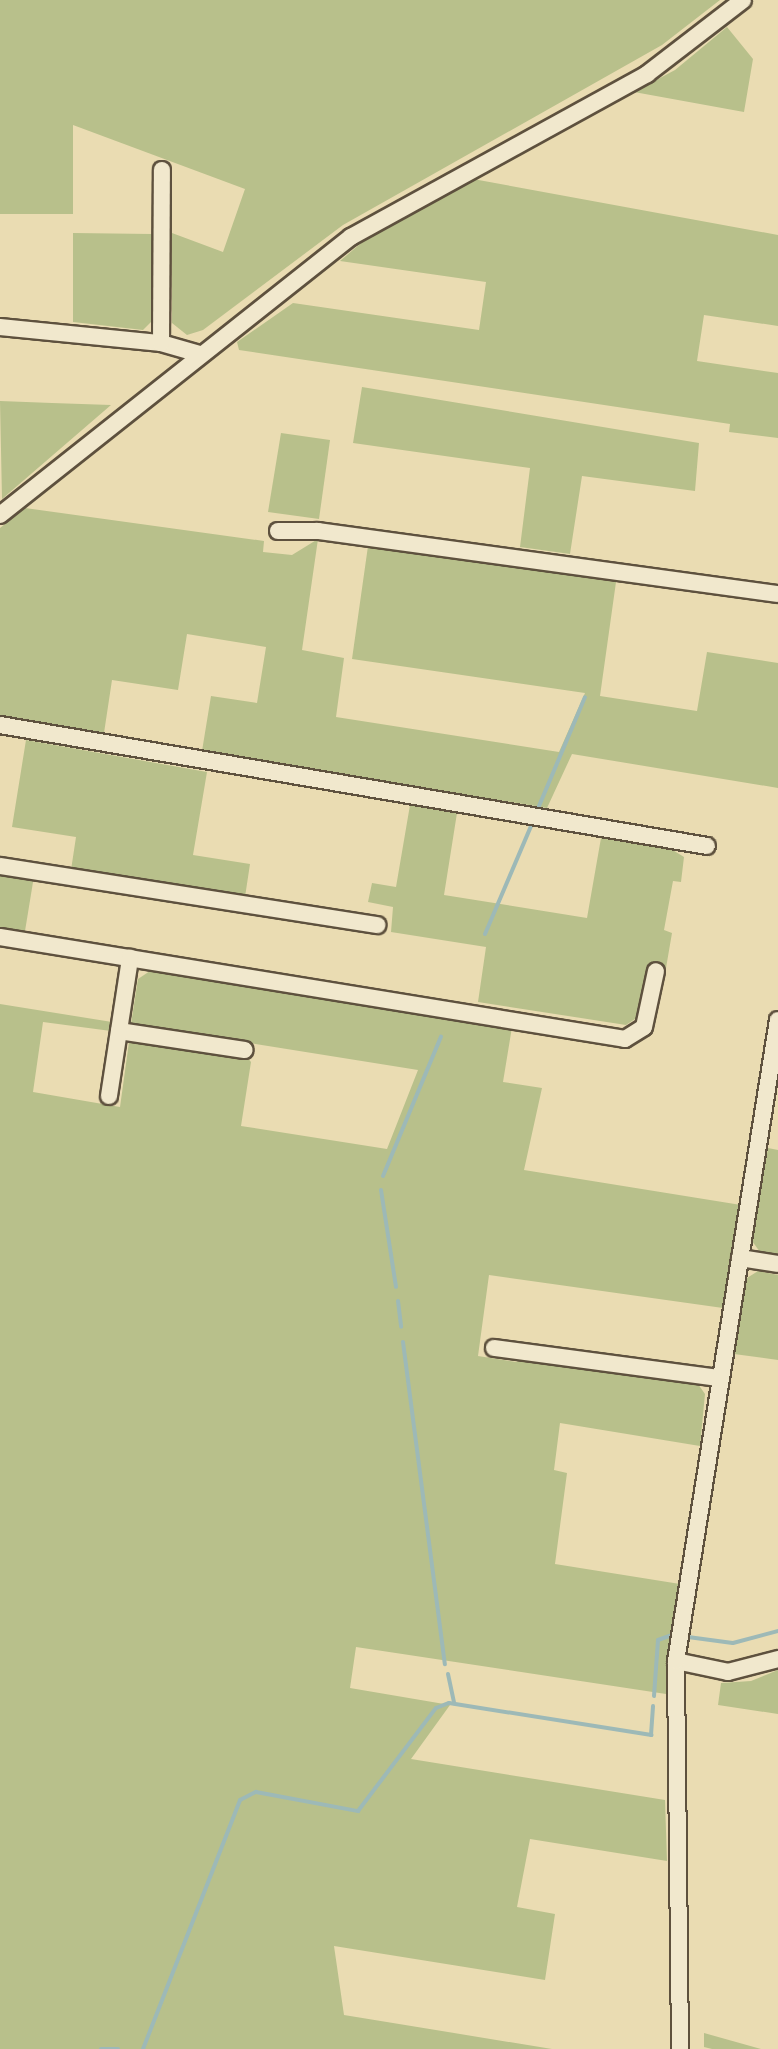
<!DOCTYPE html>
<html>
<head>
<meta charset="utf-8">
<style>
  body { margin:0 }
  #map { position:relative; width:778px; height:2049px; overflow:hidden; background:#eadcb2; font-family:"IM FELL French Canon",serif }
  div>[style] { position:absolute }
  .green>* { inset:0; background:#b8c08b }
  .stream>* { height:4px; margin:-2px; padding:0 2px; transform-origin:2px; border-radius:2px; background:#9db9b7 }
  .roads { filter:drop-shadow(2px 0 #5e513e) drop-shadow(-2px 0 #5e513e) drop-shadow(0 2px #5e513e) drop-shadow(0 -2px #5e513e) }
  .minor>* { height:16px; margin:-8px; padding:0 8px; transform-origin:8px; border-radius:8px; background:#f1e8cd }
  span { translate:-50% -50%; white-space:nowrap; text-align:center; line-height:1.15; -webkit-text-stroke:7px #f1e8cd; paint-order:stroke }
</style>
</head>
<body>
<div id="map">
  <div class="green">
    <i style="clip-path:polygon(0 0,720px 0,662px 45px,343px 225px,203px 330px,187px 335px,172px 323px,172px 233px,223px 252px,245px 189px,73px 125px,73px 214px,0 214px)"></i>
    <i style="clip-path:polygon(727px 27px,753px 59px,744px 112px,634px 92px,675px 70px)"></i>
    <i style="clip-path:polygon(473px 179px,778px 235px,778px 326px,704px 315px,697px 361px,778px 373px,778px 438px,729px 432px,730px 424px,239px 350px,237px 342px,293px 303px,479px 330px,486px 282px,340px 261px,367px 238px)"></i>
    <i style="clip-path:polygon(73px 233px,152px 234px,153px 320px,143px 330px,73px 322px)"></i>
    <i style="clip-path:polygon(362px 387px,699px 443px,695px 491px,582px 476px,570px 554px,520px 547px,530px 468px,353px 443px)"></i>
    <i style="clip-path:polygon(0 401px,52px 403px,111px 405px,2px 499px)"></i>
    <i style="clip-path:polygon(281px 433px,330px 440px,319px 519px,268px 512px)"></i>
    <i style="clip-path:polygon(25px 508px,264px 541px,263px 552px,292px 555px,318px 539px,302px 650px,344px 658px,336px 717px,559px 752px,585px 693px,352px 659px,368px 546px,616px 582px,600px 696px,697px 711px,707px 652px,778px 663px,778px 788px,572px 754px,547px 808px,202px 751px,211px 696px,257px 703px,266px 647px,187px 634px,178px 690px,112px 680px,104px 733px,0 715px,0 528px)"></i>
    <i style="clip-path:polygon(26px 740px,207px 772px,193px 855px,250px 864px,245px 897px,71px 870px,76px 837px,12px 827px)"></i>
    <i style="clip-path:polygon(410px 805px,457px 813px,444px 895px,587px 918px,601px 838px,671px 849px,684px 857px,681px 882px,673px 881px,664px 930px,672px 933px,666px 968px,647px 965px,638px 1017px,626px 1025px,478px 1002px,486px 947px,391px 932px,393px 907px,368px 902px,372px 883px,396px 887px)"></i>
    <i style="clip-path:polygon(0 871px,34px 876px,25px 931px,0 927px)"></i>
    <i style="clip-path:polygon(150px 971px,512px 1027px,503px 1082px,542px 1088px,524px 1170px,741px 1205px,723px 1308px,489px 1275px,478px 1356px,516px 1362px,528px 1357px,698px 1384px,705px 1394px,700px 1446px,560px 1423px,554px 1470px,567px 1473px,555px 1564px,680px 1584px,666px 1694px,356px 1647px,350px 1688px,450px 1705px,411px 1759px,665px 1800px,667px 1861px,530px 1839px,517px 1907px,555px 1914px,545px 1980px,334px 1946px,344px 2015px,552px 2049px,0 2049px,0 1004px,112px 1022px,111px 1031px,43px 1022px,33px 1092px,120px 1107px,129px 1042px,136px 1038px,245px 1055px,251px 1062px,241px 1126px,387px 1149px,418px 1070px,131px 1024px,138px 979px)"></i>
    <i style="clip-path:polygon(768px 1148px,778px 1150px,778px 1254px,760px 1252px,752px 1241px)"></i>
    <i style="clip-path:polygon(758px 1271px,778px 1275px,778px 1360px,734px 1354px,747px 1278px)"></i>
    <i style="clip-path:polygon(778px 1670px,778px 1714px,718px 1705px,721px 1683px,751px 1681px)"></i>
    <i style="clip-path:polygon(704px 2033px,761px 2049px,712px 2049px,704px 2047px)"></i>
  </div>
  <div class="stream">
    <i style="left:539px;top:806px;width:118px;rotate:-67.1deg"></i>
    <i style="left:485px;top:934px;width:117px;rotate:-66.9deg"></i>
    <i style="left:383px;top:1176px;width:151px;rotate:-67.4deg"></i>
    <i style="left:381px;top:1190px;width:98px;rotate:81.2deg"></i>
    <i style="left:398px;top:1301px;width:26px;rotate:83deg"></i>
    <i style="left:403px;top:1342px;width:325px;rotate:82.6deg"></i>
    <i style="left:688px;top:1637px;width:45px;rotate:7.6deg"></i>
    <i style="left:733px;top:1643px;width:47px;rotate:-14.9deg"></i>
    <i style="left:448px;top:1674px;width:30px;rotate:78deg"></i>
    <i style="left:654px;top:1696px;width:56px;rotate:-85.9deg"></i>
    <i style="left:658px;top:1640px;width:15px;rotate:-20deg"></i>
    <i style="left:101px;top:2049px;width:17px"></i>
    <i style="left:143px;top:2049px;width:267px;rotate:-68.7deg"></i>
    <i style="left:240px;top:1800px;width:18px;rotate:-27deg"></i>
    <i style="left:256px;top:1792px;width:104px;rotate:10.6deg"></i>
    <i style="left:358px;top:1811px;width:129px;rotate:-52.9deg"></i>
    <i style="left:436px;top:1708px;width:14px;rotate:-21deg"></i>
    <i style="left:449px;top:1703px;width:205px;rotate:9deg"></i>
    <i style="left:651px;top:1735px;width:29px;rotate:-86deg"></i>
  </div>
  <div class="roads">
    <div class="minor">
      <i style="left:0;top:327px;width:162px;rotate:5.7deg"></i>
      <i style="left:161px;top:343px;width:40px;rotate:16deg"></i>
      <i style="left:161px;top:343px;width:173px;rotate:-89.7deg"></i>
      <i style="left:0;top:515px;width:448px;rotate:-38.4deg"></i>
      <i style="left:351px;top:237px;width:338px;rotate:-28.8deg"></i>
      <i style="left:647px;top:74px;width:121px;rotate:-37.6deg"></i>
      <i style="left:278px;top:531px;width:40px"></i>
      <i style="left:318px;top:531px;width:464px;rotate:7.8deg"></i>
      <i style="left:0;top:725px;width:717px;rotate:9.71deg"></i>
      <i style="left:0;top:866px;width:382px;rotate:8.9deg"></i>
      <i style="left:0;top:937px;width:633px;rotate:9.27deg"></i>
      <i style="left:625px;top:1039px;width:22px;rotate:-32deg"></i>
      <i style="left:644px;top:1027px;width:57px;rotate:-77.9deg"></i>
      <i style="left:119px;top:1031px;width:127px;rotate:8.6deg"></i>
      <i style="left:109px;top:1096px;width:140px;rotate:-81.3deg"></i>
      <i style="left:740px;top:1258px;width:38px;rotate:9deg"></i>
      <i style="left:494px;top:1348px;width:228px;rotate:7.6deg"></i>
      <i style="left:676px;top:1661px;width:53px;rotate:11.9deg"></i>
      <i style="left:728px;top:1672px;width:52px;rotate:-14.6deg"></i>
      <i style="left:680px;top:2049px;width:388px;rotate:-90.6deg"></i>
      <i style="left:676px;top:1661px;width:649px;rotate:-80.96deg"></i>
    </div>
  </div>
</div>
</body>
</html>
